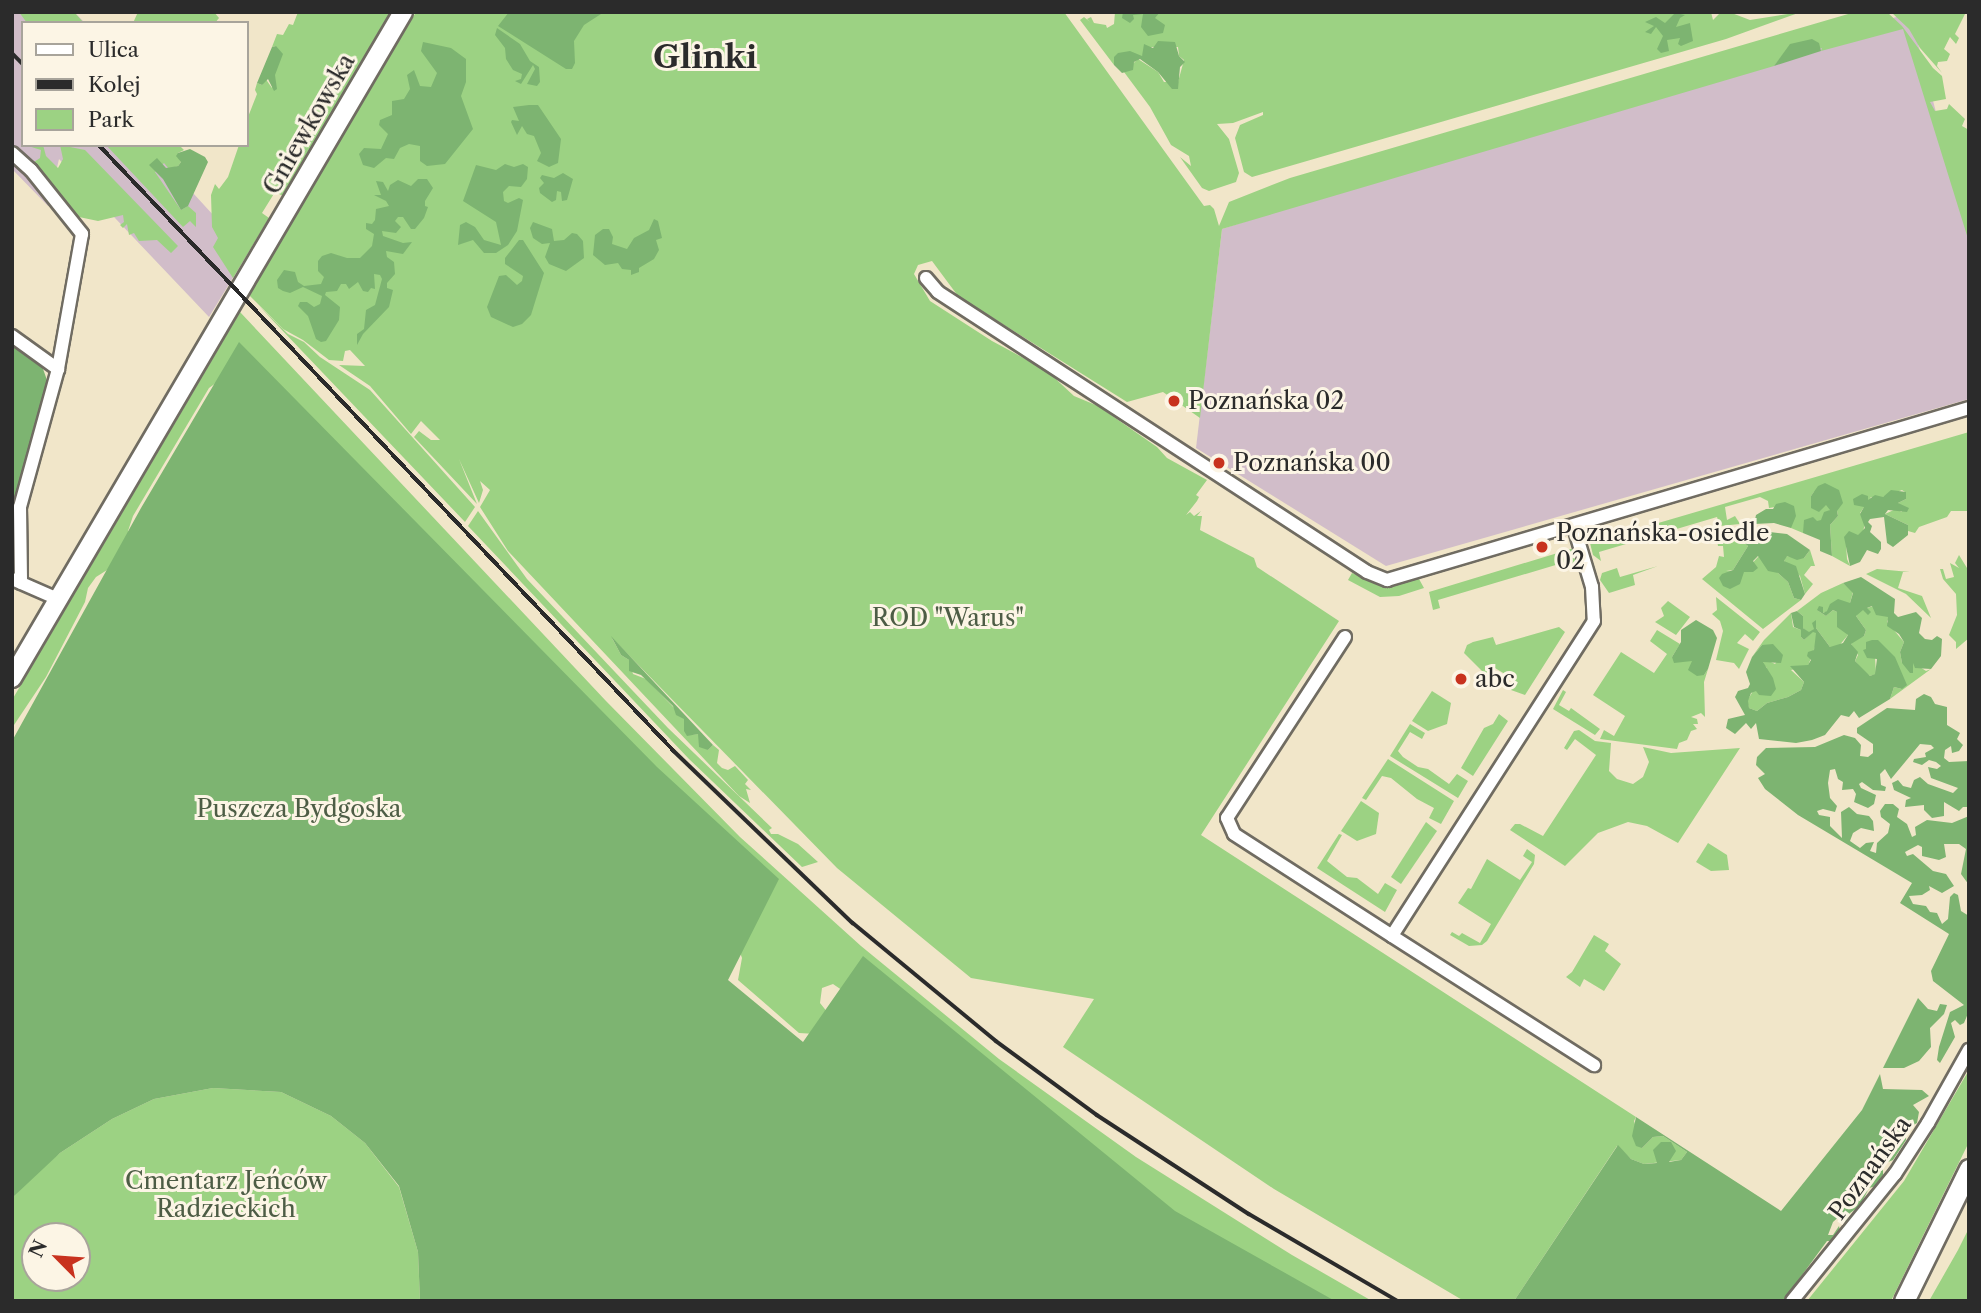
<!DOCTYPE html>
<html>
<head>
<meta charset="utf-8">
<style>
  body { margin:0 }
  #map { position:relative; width:1981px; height:1313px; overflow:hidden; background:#f1e6c9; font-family:"Libre Caslon Text",serif }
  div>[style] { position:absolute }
  .industrial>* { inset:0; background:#d1bdc9 }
  .green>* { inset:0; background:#9cd283 }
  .forest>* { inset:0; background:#7db471 }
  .roads { filter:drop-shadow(2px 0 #706c62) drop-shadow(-2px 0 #706c62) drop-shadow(0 2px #706c62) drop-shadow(0 -2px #706c62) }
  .minor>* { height:12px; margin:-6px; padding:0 6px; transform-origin:6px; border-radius:6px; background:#fff }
  .primary>* { height:18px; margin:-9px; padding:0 9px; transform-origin:9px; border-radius:9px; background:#fff }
  .trunk>* { height:19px; margin:-9.5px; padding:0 9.5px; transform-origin:9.5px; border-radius:9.5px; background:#fff }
  .rail>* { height:3.5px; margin:-1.75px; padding:0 1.75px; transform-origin:1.75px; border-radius:1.75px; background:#2b2b2b }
  .dots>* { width:19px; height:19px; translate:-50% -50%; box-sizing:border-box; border:4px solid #fcf5e5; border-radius:50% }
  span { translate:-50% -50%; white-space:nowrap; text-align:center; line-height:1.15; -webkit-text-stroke:6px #fcf5e5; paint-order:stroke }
  .street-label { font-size:24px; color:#2b2b2b }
  .poi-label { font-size:24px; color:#2b2b2b }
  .left { translate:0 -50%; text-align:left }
  .park-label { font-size:24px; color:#4d5d45 }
  .district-label { font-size:32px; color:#2b2b2b; font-weight:700 }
  .frame { position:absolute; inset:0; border:14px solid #2b2b2b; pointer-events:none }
  .legend { position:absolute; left:21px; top:21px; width:228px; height:126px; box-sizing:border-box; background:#fcf5e5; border:2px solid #a8a49b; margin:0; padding:9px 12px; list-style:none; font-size:21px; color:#2b2b2b }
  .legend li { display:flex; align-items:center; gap:14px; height:35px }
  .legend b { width:35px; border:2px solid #a8a49b }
  .north { position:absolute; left:21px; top:1222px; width:70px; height:70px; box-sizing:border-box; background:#fcf5e5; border:2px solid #a8a49b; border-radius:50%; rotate:295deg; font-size:19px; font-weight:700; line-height:28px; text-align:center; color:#2b2b2b }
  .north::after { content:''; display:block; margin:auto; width:24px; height:32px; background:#c8321e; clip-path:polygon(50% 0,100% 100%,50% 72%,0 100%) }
</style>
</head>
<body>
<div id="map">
  <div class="industrial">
    <i style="clip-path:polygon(12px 12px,74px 12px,84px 22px,23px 23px,23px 145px,149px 145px,248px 253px,209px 317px,59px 159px,48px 206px,12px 169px)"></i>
    <i style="clip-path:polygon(1910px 13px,1969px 238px,1969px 399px,1386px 566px,1196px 448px,1222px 229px,1764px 56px)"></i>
  </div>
  <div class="green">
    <i style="clip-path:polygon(19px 12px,74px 12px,84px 23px,27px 23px)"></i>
    <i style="clip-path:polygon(138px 12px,214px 12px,219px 18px,215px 23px,133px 23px)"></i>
    <i style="clip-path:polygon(298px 12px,392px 12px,283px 196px,275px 192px,262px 213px,269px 218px,233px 278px,213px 247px,218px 238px,212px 227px,211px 195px,215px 184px,219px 189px,228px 177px,239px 145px,247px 145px,248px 117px,257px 94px,255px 90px,257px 83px,262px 85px,265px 78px,272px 88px,276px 46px,272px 47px,277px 34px,283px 35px,289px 24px,293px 25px)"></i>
    <i style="clip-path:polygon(416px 12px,1064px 12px,1204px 206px,1210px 205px,1214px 209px,1219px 226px,1229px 202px,1290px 178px,1855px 12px,1887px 12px,1902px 26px,1933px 68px,1942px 76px,1946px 99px,1930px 102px,1935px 111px,1947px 109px,1949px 104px,1965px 119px,1962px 126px,1969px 130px,1969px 242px,1903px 29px,1821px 51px,1822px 48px,1782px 56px,1774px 66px,1222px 229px,1200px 418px,1163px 392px,1127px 402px,958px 296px,932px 261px,918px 265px,914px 274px,930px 301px,992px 341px,1046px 370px,1074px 396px,1098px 406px,1157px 447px,1167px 458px,1207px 480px,1196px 495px,1199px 497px,1197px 501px,1186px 515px,1190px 512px,1194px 516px,1201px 511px,1197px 516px,1202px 516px,1200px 530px,1254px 558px,1257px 567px,1339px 621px,1201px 835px,1636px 1117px,1634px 1121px,1642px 1148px,1653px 1137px,1663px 1136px,1687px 1152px,1681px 1160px,1644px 1164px,1631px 1159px,1617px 1146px,1514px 1301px,1464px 1301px,1274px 1189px,1063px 1047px,1094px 999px,971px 978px,837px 868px,612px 638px,621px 655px,629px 660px,633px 674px,646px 679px,684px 718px,687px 735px,698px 734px,708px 750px,713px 745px,719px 750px,717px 763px,722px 768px,728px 770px,735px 766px,748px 780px,745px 784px,751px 790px,746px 789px,750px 803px,739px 796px,508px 551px,480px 507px,490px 490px,480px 481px,483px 490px,479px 503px,459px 459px,477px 504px,414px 437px,419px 431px,431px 440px,440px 440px,421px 421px,411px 434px,370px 386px,339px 365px,365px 366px,350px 350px,345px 351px,343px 361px,329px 360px,303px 340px,283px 329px,249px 295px)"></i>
    <i style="clip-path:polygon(1115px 12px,1711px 12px,1713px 20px,1719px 14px,1729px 12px,1750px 20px,1801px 12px,1726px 39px,1252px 177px,1244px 172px,1235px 138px,1240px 125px,1263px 115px,1263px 112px,1233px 123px,1217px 124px,1229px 139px,1239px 173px,1236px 182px,1209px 191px,1202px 188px,1180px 157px,1191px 166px,1192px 171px,1189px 156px,1171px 145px,1150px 107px,1124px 72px,1138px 59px,1158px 72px,1164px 82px,1178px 82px,1184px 60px,1179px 56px,1178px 47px,1149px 47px,1142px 56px,1114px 57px,1114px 65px,1080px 20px,1084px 17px,1090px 22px,1087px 19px,1091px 17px,1094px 23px,1106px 25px,1107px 28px,1114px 24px)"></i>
    <i style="clip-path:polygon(1891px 12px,1966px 12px,1955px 34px,1959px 38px,1956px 44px,1950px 37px,1944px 49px,1950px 54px,1947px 61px,1938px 62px,1937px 66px,1942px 73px,1920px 48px,1909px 29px)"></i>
    <i style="clip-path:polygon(25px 145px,43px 145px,46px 156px,58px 168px,63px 159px,60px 145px,85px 150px,178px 246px,171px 253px,157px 240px,139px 241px,134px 233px,129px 235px,127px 224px,123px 228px,120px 225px,124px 222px,123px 215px,98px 221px,79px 217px,17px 152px,34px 162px,40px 158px,41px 150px)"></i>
    <i style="clip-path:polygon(106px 145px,179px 145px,184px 150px,178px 153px,181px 162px,178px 166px,169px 169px,164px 163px,155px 172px,181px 210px,188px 206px,196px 213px,196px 227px,190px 221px,183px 227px)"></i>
    <i style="clip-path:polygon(260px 307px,288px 334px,304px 342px,320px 357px,370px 390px,475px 507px,465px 522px)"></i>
    <i style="clip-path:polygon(240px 312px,606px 701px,740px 837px,861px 946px,999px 1059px,1136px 1157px,1292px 1255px,1372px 1301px,1318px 1301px,1207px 1240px,833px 984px,822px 988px,820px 1003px,832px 1018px,816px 1034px,799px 1033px,738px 980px,742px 958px,737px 944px,224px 377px,209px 388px,133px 516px,128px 531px,131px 539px,115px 565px,96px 577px,88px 588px,85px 602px,46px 677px,12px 728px,12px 700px)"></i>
    <i style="clip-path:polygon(1969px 432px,1969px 511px,1951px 511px,1947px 517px,1919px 527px,1915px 533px,1908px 531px,1908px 525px,1885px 514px,1896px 509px,1902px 512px,1898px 503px,1906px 499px,1905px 492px,1902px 490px,1883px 497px,1871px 497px,1860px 513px,1865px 522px,1863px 533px,1846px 543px,1847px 559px,1850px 566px,1832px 556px,1830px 525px,1838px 516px,1837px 511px,1814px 492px,1811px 496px,1830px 506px,1830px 510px,1822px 520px,1803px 533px,1791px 528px,1775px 507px,1769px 508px,1768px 501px,1760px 497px,1725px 507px,1727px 520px,1735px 516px,1740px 524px,1720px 526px,1717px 517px,1599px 552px,1601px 561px,1593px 555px,1590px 543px)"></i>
    <i style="clip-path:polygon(478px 511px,527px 579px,668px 728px,772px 828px,769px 830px,771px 834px,778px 834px,798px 844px,818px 862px,802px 867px,689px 759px,468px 526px)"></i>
    <i style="clip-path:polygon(1737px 533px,1735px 536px,1748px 546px,1733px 570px,1726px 571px,1744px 572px,1759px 556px,1788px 582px,1794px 598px,1801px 600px,1763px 629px,1702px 579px,1716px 567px,1719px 556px,1724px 557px,1723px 546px,1718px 546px,1717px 540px)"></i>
    <i style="clip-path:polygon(1574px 548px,1578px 564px,1572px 570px,1569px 561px,1438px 600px,1440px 608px,1433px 610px,1429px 592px)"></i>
    <i style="clip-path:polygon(1810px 550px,1815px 566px,1811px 566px,1804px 575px,1813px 584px,1805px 594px,1800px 576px,1784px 561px,1786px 556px,1804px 558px)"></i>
    <i style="clip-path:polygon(1959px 555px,1967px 568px,1969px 638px,1956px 649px,1956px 642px,1949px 635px,1957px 615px,1956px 594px,1943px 579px,1940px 569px,1943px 569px,1946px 579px,1954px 577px,1950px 563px,1959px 568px,1955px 563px)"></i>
    <i style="clip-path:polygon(1658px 566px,1633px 575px,1635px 585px,1609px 593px,1600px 580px,1602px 573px,1617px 568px,1620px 577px)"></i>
    <i style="clip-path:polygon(1877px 569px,1910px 572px,1903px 572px,1898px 588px,1922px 596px,1931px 618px,1906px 594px,1866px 574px)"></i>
    <i style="clip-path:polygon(1352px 573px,1382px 585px,1419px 579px,1424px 588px,1399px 596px,1380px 597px,1348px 580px)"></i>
    <i style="clip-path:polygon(1843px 583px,1853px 592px,1850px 603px,1823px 613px,1817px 610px,1826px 616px,1833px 610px,1837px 612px,1848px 635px,1838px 647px,1830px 647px,1816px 628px,1809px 633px,1803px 628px,1803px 616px,1797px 611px,1821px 593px)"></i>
    <i style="clip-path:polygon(1716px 597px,1760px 632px,1753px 641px,1745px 634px,1737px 643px,1749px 649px,1739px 669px,1734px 663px,1716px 660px,1723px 631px,1720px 621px,1712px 614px,1717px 610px)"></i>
    <i style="clip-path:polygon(1668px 601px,1690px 617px,1676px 635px,1655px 622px,1664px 616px,1661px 608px)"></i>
    <i style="clip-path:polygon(1873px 606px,1889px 617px,1887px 622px,1904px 642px,1900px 652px,1902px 663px,1914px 663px,1926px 671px,1931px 669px,1890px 699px,1894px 687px,1902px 689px,1875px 657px,1876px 674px,1870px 676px,1864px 672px,1855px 661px,1858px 655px,1851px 644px,1853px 640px,1864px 636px,1866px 630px,1856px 616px,1859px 611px)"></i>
    <i style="clip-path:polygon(1791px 613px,1793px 627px,1801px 630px,1801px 637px,1804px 640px,1813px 631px,1816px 632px,1816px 644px,1808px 666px,1791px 670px,1804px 682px,1801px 690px,1788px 697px,1767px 703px,1757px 711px,1749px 708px,1747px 701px,1767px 668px,1762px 663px,1767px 660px,1775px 664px,1782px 655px,1762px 645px,1752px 657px,1764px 640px)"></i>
    <i style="clip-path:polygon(1559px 627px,1565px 632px,1525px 695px,1511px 690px,1513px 679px,1495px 668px,1490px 675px,1485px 674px,1464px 653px,1467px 645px,1473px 642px,1493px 637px,1496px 645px)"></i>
    <i style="clip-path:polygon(1657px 630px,1680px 644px,1672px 657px,1692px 661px,1704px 675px,1708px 669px,1704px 682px,1705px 717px,1701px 713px,1691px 717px,1697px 719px,1698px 724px,1693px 724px,1697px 729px,1691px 731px,1687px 740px,1679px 743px,1677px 749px,1600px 739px,1604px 730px,1614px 736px,1625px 716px,1593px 695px,1621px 652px,1654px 673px,1667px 654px,1650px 641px)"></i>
    <i style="clip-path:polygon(1563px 690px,1566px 692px,1559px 705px,1569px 711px,1571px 708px,1600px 729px,1595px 735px,1553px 709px)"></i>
    <i style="clip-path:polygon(1432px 691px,1451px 703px,1447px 724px,1428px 731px,1412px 721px)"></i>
    <i style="clip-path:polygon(1499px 714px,1508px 721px,1473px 776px,1461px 768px,1484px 728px,1493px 724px)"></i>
    <i style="clip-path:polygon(1410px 724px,1425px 733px,1422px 739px,1410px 732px,1398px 751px,1403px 757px,1418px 767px,1428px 769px,1449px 784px,1457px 774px,1468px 781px,1458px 798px,1390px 756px)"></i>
    <i style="clip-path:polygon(1579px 730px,1595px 741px,1611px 743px,1609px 771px,1617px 779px,1633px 784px,1643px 777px,1649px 762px,1643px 747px,1671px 753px,1740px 748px,1678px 843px,1647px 826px,1628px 822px,1598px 833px,1565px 866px,1510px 830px,1515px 824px,1520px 824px,1543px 836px,1596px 755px,1575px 739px,1567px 750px,1564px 748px,1574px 731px)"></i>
    <i style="clip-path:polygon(1388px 759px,1454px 801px,1441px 824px,1429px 818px,1434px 808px,1417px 799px,1391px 778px,1382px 776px,1366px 800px,1362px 798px)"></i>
    <i style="clip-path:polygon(1361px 801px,1379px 813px,1376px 834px,1357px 841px,1341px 831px)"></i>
    <i style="clip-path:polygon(1426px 822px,1437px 831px,1401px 884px,1391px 877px)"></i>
    <i style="clip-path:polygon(1339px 834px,1342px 835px,1327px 861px,1347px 877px,1357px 878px,1378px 894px,1385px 883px,1397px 890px,1385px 912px,1317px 868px)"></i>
    <i style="clip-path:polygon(1708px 843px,1727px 855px,1729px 870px,1711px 871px,1696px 862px)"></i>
    <i style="clip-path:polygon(1527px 849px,1535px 855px,1534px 864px,1487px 941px,1482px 945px,1469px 946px,1450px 935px,1452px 932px,1459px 936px,1462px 933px,1480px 943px,1491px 924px,1458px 903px,1468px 888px,1471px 889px,1487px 859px,1520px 880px,1532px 862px,1523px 856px)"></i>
    <i style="clip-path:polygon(1594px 935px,1609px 944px,1605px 951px,1621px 964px,1604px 991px,1584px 979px,1580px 987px,1566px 977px,1572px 972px)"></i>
    <i style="clip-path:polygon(1969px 1070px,1969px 1142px,1891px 1301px,1807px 1301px,1904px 1181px)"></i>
    <i style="clip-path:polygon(evenodd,213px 1088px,281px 1092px,331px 1116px,365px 1143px,399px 1187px,418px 1252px,420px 1301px,12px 1301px,12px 1198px,33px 1175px,60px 1153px,112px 1119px,154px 1099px,213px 1088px,35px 1236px,77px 1236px,77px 1278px,35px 1278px,35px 1236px)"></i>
    <i style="clip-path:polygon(1969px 1228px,1969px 1301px,1929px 1301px,1958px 1250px)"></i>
  </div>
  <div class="forest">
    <i style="clip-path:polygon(509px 12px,600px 12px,601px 14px,584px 25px,574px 41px,575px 63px,572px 69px,566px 69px,498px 26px)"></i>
    <i style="clip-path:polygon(1123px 12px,1160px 12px,1155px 18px,1165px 25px,1163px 33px,1148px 36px,1141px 27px,1143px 14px,1133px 15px,1134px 19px,1130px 23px,1122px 18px)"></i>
    <i style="clip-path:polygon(1675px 13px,1685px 15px,1680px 18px,1676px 27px,1690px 23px,1693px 41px,1681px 46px,1678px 44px,1680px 38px,1667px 40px,1669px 51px,1661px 53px,1657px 49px,1663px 36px,1656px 27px,1651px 34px,1645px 32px,1654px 26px,1645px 22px,1656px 17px,1665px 23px)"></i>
    <i style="clip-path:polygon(497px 28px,520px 44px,530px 61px,539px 67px,540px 82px,537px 86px,527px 84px,535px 69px,533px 65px,521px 84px,515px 81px,521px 79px,522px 74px,513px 70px,506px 59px,505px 48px,495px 35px)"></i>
    <i style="clip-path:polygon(1812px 39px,1819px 43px,1821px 51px,1774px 66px,1790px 44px)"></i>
    <i style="clip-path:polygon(1158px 41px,1175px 42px,1179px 56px,1185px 62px,1180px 67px,1178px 89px,1172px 89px,1158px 72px,1140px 59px,1134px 62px,1133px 70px,1122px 73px,1114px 65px,1114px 57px,1118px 53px,1130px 51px,1142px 56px,1144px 44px,1153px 48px)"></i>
    <i style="clip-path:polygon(423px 42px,451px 48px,466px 59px,466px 82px,461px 96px,473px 129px,445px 164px,427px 166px,420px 161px,420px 146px,409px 144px,400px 148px,394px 159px,386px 158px,374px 168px,363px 165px,359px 154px,364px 148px,381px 149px,388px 134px,379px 125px,380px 120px,392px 115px,392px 101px,404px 99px,410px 89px,407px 75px,414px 70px,420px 86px,431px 87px,437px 73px,421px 51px)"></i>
    <i style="clip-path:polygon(276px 46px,283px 54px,275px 75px,277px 89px,274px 91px,268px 79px,262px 85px,257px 83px,272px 47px)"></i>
    <i style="clip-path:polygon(529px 105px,538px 105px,561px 139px,558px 163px,549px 167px,537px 161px,541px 153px,534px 136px,527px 134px,522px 126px,517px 135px,511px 122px,512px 120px,519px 121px,513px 107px)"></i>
    <i style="clip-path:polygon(190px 149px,205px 157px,208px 162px,188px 206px,181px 210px,163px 179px,149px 165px,157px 158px,166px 168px,178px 166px,181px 162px,176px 156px,178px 153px)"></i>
    <i style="clip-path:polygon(505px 164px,514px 167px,523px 164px,528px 167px,527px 179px,521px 187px,509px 186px,503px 192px,504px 201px,508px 203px,519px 198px,523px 200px,517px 231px,508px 245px,496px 253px,484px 253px,473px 240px,458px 245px,460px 225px,466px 222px,475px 227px,484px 240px,501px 245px,496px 222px,463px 201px,476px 165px,496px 170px)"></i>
    <i style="clip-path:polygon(563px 173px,573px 179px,567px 200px,562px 201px,561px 192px,557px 191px,556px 200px,552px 202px,540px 193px,539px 188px,544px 183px,540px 178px,542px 175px,554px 178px)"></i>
    <i style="clip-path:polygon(418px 179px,427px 179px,433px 188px,425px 201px,425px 206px,428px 207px,424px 218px,415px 229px,411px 229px,403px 217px,398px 217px,395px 221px,401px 227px,396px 233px,382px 231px,383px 236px,403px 243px,412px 242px,403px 254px,386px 251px,387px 257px,394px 262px,395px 274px,387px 283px,387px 288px,393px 290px,389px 307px,363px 334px,357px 345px,357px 334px,364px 329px,366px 310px,375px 305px,382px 279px,380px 275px,374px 274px,375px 289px,371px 288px,368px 292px,363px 291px,358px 282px,349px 289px,346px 284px,341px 284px,337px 291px,326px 292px,325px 295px,340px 307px,339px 320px,326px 341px,321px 342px,316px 339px,308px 316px,298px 306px,300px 302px,307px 302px,314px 307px,320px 304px,322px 296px,303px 287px,290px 293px,283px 291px,278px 288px,277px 280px,284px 270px,295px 272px,298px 282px,304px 286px,321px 284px,324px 277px,318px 271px,318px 261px,322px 256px,331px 253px,347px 258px,360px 258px,372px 246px,374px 234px,366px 229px,366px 223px,372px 224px,375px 220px,376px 209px,389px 206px,386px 201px,374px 195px,381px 195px,376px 181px,383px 182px,388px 191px,390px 185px,398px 180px,411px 186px)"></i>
    <i style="clip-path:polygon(654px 219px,658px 221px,662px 238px,656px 240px,659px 250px,654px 259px,639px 268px,639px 272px,631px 275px,631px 270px,622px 269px,618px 263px,605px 265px,593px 255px,595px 235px,603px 229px,609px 229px,613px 237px,612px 244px,627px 249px,634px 238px,649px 230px)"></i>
    <i style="clip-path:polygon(533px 222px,552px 229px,554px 241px,564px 240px,572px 233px,577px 234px,583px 241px,584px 258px,566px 271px,549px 264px,545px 257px,550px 243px,542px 244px,533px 238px,530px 228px)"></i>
    <i style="clip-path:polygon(519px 240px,523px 240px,544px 273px,531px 315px,522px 324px,513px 327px,491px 317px,487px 307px,499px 276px,506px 275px,517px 285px,522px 281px,523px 276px,505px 264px,505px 258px)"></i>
    <i style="clip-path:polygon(12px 341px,42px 366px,48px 383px,34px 446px,13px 512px,20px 567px,16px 570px,12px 569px)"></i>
    <i style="clip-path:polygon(239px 342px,657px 767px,779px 879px,728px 980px,803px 1042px,863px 956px,1175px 1211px,1335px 1301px,420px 1301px,418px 1252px,399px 1186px,365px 1143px,331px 1116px,281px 1092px,213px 1088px,154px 1099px,112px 1119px,60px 1153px,12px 1198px,12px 741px,141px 508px)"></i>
    <i style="clip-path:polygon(1825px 483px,1839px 490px,1843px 503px,1837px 511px,1838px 516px,1830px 525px,1832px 556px,1820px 551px,1820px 540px,1803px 533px,1804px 520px,1813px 517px,1817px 521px,1821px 520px,1824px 512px,1830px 510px,1826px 505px,1819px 512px,1811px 508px,1811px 496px,1818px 486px)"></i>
    <i style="clip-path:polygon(1891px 490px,1906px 492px,1906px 499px,1898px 503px,1909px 508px,1907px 512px,1888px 510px,1885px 514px,1908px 525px,1908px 535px,1893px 547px,1887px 543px,1884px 517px,1870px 519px,1868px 522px,1872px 526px,1870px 532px,1881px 542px,1881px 549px,1878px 554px,1867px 550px,1860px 562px,1850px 566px,1844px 537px,1849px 531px,1858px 535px,1865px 528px,1860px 514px,1864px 507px,1854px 505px,1853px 499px,1862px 494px,1868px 496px,1868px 500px,1875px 495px,1883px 497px)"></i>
    <i style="clip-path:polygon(1785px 502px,1794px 506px,1796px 516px,1791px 528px,1774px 523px,1754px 524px,1756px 515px,1766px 509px,1773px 509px,1776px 504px)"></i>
    <i style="clip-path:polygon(1753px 530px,1787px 534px,1810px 550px,1804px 558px,1797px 560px,1787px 556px,1784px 561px,1796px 566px,1805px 594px,1801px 600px,1794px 598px,1788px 582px,1778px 573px,1768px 571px,1758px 556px,1753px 561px,1758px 568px,1753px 572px,1744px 572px,1740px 584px,1730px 589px,1723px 586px,1719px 578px,1722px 574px,1733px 570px,1748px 546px,1735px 536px)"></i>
    <i style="clip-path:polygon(1861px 577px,1895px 599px,1894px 613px,1898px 617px,1916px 612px,1922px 618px,1919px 633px,1925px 639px,1932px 640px,1937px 636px,1942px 639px,1941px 656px,1931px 669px,1915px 668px,1913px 663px,1913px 673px,1910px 673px,1902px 663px,1900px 652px,1904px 642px,1899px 634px,1887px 626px,1888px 617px,1876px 615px,1872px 606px,1867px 608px,1871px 612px,1868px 615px,1863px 610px,1856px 616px,1866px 630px,1864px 636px,1851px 644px,1858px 652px,1855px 661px,1870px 676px,1875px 674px,1877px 659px,1867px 658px,1863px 650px,1866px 649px,1866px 642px,1872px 640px,1878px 640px,1895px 657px,1907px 685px,1902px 689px,1894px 687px,1890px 699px,1859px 718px,1854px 711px,1849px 717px,1841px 715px,1825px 735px,1812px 740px,1796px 743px,1759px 739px,1756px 723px,1751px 729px,1746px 723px,1735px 734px,1726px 728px,1728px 719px,1745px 715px,1735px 697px,1738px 691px,1748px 688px,1750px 684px,1746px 672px,1752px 657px,1762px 645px,1773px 644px,1783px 655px,1781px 663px,1763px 662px,1773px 678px,1776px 689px,1771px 696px,1759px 695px,1756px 691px,1751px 693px,1748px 701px,1749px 708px,1757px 711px,1767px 703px,1788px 697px,1801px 690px,1804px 682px,1790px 666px,1808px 665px,1811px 660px,1807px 656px,1808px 652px,1814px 650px,1816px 633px,1813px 632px,1804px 640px,1801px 637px,1801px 630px,1794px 627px,1791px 613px,1797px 611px,1803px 616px,1803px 628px,1809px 632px,1814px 629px,1812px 623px,1816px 620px,1816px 628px,1830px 647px,1843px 643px,1848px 635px,1837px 627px,1837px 612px,1833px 610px,1826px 616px,1817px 610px,1819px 606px,1823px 607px,1823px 613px,1827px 611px,1830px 604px,1838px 599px,1850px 603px,1853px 593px,1843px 583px)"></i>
    <i style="clip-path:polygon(1696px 620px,1713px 630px,1717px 638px,1708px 669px,1704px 675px,1697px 676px,1688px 670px,1692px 661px,1674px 663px,1672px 657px,1681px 642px,1681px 630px)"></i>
    <i style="clip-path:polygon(611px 636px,713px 745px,708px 750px,699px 747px,698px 734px,687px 736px,684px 731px,684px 719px,676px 715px,673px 706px,641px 675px,629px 671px,629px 660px,621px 655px)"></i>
    <i style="clip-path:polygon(1924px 694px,1931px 697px,1935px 704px,1947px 707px,1947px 725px,1960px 733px,1957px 739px,1963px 745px,1959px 751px,1952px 753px,1951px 746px,1945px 750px,1944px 758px,1949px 762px,1969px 761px,1969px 807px,1963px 807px,1959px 811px,1944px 802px,1944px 816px,1932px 818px,1924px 810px,1924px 805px,1905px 807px,1906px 800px,1911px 798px,1894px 790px,1892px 783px,1898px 780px,1903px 786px,1911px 788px,1914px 780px,1920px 777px,1928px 784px,1953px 793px,1958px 788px,1931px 778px,1928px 767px,1937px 769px,1941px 766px,1936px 762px,1929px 760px,1922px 765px,1913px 762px,1914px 759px,1926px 757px,1925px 753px,1934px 748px,1931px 745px,1920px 744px,1891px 779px,1885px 769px,1880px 774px,1881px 785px,1886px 787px,1885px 791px,1873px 790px,1862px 782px,1859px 784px,1861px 788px,1876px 795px,1874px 804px,1868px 808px,1854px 802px,1856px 794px,1853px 789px,1842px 790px,1843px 782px,1838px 779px,1835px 769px,1830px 770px,1828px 783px,1830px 798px,1837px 806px,1835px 812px,1823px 809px,1817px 811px,1819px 815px,1830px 817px,1830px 826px,1842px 838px,1841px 812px,1849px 807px,1857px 814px,1869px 816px,1873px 821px,1874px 831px,1861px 828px,1853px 833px,1850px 841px,1860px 848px,1866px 843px,1874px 842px,1870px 851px,1876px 853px,1877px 843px,1888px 833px,1890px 824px,1881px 817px,1880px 811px,1885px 804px,1893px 804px,1899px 809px,1897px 817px,1907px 824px,1912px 837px,1916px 835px,1915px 827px,1927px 820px,1952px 823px,1969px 816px,1969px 885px,1961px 874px,1966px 849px,1959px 844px,1944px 844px,1946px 857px,1939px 860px,1922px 856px,1922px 847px,1918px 845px,1905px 852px,1907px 856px,1913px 854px,1933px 871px,1946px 874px,1954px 886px,1942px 893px,1929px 886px,1930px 890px,1922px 895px,1909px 896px,1913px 904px,1926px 906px,1930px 912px,1937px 913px,1942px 924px,1948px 919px,1950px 897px,1954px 893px,1958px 895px,1961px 911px,1969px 916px,1969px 1011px,1964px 1023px,1960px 1025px,1955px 1020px,1951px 1023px,1955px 1037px,1940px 1063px,1937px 1060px,1939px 1047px,1950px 1012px,1964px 1005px,1933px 981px,1931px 971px,1949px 934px,1900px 903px,1912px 883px,1798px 815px,1765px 789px,1758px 778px,1765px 774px,1756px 765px,1757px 757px,1766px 748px,1815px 747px,1844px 735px,1855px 738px,1861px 745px,1860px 756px,1868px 757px,1873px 753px,1873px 744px,1857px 733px,1857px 728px,1887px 708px,1915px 710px,1916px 699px)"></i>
    <i style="clip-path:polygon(1918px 998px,1928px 1009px,1937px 1011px,1940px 1004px,1947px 1005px,1944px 1014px,1930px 1028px,1931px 1047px,1919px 1061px,1904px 1068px,1883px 1068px)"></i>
    <i style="clip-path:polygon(1880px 1074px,1883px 1089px,1922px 1090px,1929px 1096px,1913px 1105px,1919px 1112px,1917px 1123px,1906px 1129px,1906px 1140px,1893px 1160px,1883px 1164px,1883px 1175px,1876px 1186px,1869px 1188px,1860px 1206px,1850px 1213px,1845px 1222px,1842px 1214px,1833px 1222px,1828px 1235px,1833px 1235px,1839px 1226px,1840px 1230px,1833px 1241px,1827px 1241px,1783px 1301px,1514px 1301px,1618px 1145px,1631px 1159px,1644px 1164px,1657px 1163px,1653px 1150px,1661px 1142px,1671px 1142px,1676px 1151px,1669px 1162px,1681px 1160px,1687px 1152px,1663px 1136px,1653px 1137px,1642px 1148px,1636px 1146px,1632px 1136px,1636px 1117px,1781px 1211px,1862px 1110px)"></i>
  </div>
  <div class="roads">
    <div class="minor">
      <i style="left:12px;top:153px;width:25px;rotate:42deg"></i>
      <i style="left:31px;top:170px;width:82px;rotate:51.4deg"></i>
      <i style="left:82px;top:234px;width:137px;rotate:100.1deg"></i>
      <i style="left:58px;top:369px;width:143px;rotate:105.4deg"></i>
      <i style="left:20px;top:507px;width:76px;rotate:89.2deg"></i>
      <i style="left:926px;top:278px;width:18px;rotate:49deg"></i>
      <i style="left:938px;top:292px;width:512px;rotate:33.13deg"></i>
      <i style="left:1367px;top:572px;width:22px;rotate:22deg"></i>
      <i style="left:1387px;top:580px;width:607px;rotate:-16.46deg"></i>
      <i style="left:12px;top:336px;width:57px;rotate:35.7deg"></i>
      <i style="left:1574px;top:527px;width:63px;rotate:73.3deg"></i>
      <i style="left:1592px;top:587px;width:34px;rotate:87deg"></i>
      <i style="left:1594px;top:621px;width:374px;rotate:122.7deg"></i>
      <i style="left:1392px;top:936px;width:240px;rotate:32.6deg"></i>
      <i style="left:12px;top:579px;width:50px;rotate:23.5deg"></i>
      <i style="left:1345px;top:637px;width:216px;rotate:123.1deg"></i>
      <i style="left:1227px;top:818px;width:17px;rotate:66deg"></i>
      <i style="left:1234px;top:834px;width:188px;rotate:32.8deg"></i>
      <i style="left:1792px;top:1301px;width:164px;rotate:-51deg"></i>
      <i style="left:1895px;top:1174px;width:61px;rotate:-57.1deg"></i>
      <i style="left:1928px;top:1123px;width:84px;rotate:-60.7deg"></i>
    </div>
    <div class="primary">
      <i style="left:12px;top:678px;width:772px;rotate:-59.58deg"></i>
    </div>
    <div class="trunk">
      <i style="left:1904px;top:1301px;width:147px;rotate:-63.8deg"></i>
    </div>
  </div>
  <div class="rail">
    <i style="left:12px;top:53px;width:16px;rotate:45deg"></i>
    <i style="left:99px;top:145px;width:835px;rotate:46.5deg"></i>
    <i style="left:674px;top:751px;width:248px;rotate:43.9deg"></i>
    <i style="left:853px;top:923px;width:185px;rotate:39.5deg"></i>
    <i style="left:996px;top:1041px;width:125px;rotate:36.2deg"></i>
    <i style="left:1097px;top:1115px;width:181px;rotate:33.1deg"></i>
    <i style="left:1249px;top:1214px;width:173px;rotate:30.3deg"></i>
  </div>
  <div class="dots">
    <i style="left:1174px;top:401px;background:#c8321e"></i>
    <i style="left:1219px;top:463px;background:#c8321e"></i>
    <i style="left:1542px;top:547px;background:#c8321e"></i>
    <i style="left:1461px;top:679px;background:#c8321e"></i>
  </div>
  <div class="street-label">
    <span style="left:309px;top:124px;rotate:-60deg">Gniewkowska</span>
    <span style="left:1870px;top:1168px;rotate:-54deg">Poznańska</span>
  </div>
  <div class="poi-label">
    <span class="left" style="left:1188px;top:401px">Poznańska 02</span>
    <span class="left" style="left:1233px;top:463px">Poznańska 00</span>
    <span class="left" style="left:1556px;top:547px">Poznańska-osiedle<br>02</span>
    <span class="left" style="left:1475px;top:679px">abc</span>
  </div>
  <div class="park-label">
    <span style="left:948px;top:618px">ROD "Warus"</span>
    <span style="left:299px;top:809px">Puszcza Bydgoska</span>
    <span style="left:226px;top:1195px">Cmentarz Jeńców<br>Radzieckich</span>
  </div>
  <div class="district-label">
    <span style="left:705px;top:57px">Glinki</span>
  </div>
  <div class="frame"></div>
  <ul class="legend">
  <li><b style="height:9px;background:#fff"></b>Ulica</li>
  <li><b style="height:9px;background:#2b2b2b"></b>Kolej</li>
  <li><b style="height:19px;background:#9cd283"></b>Park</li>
  </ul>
  <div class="north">N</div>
</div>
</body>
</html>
